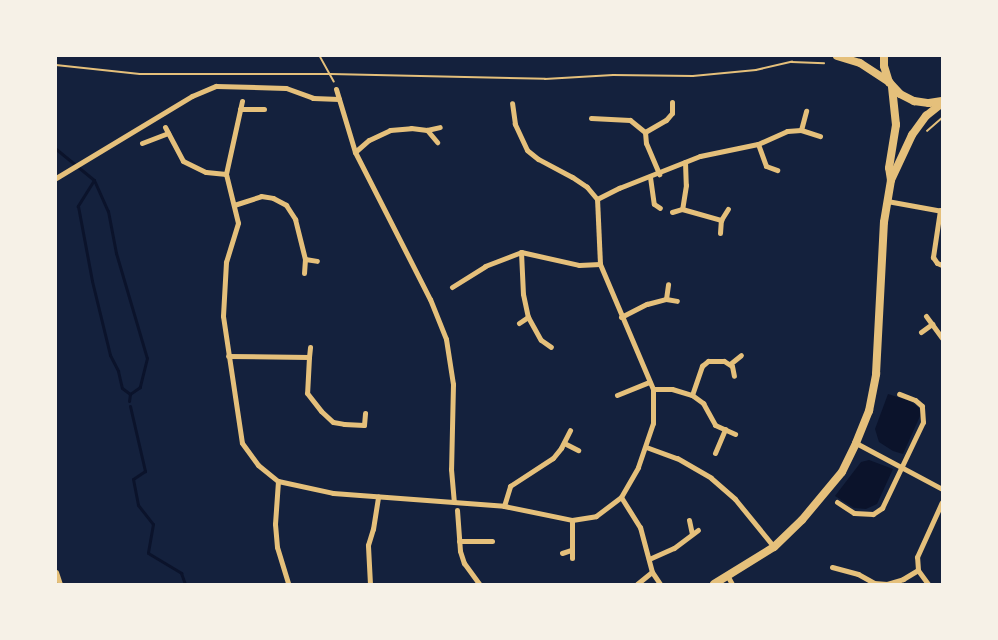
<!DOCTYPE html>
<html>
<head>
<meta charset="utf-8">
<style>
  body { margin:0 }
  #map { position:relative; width:998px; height:640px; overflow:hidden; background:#14213d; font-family:Cabin,sans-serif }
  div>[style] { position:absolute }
  .water>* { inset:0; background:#0b132b }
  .stream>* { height:3px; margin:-1.5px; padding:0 1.5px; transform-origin:1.5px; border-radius:1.5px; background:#0b132b }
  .path>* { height:1.5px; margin:-0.75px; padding:0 0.75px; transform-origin:0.75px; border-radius:0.75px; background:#e5c07b }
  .minor>* { height:5px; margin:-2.5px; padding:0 2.5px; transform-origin:2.5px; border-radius:2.5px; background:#e5c07b }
  .primary>* { height:8px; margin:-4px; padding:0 4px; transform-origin:4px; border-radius:4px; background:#e5c07b }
  .trunk>* { height:8px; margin:-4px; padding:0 4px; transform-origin:4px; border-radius:4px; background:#e5c07b }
  span { translate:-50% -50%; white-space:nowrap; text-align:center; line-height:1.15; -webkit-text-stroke:5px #f6f1e7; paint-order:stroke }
  .frame { position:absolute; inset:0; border:57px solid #f6f1e7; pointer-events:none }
</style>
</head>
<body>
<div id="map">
  <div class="water">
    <i style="clip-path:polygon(888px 394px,910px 401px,919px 408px,921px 414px,903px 454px,893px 451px,879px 442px,875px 429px)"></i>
    <i style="clip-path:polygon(869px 460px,893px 469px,877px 504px,866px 509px,854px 508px,835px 496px,861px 462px)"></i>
  </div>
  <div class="stream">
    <i style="left:56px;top:149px;width:49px;rotate:39.2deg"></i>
    <i style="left:94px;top:180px;width:34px;rotate:66deg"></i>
    <i style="left:108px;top:211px;width:43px;rotate:79.2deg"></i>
    <i style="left:116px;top:253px;width:109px;rotate:73.6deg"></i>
    <i style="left:147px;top:358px;width:30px;rotate:104deg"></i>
    <i style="left:140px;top:387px;width:12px;rotate:145deg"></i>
    <i style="left:130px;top:394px;width:7px;rotate:98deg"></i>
    <i style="left:94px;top:180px;width:31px;rotate:122deg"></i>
    <i style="left:78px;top:206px;width:76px;rotate:79.4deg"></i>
    <i style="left:92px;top:281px;width:76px;rotate:76.3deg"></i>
    <i style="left:110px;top:355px;width:18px;rotate:63deg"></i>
    <i style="left:118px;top:371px;width:17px;rotate:77deg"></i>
    <i style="left:122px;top:388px;width:10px;rotate:37deg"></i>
    <i style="left:130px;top:406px;width:67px;rotate:77deg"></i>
    <i style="left:145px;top:471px;width:14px;rotate:146deg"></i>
    <i style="left:133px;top:479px;width:26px;rotate:79deg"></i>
    <i style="left:138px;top:505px;width:24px;rotate:52deg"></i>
    <i style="left:153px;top:524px;width:29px;rotate:100deg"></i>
    <i style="left:148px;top:553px;width:39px;rotate:31deg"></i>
    <i style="left:181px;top:573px;width:12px;rotate:70deg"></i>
  </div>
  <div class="path">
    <i style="left:320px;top:56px;width:29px;rotate:61deg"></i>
    <i style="left:56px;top:65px;width:84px;rotate:6.1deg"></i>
    <i style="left:140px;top:74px;width:191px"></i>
    <i style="left:331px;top:74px;width:214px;rotate:1.3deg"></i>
    <i style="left:545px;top:79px;width:68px;rotate:-3.4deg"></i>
    <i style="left:613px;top:75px;width:80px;rotate:0.7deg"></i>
    <i style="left:693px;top:76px;width:63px;rotate:-5.4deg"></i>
    <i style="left:756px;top:70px;width:37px;rotate:-13deg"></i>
    <i style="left:792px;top:62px;width:32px;rotate:2deg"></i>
    <i style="left:927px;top:131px;width:20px;rotate:-41deg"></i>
  </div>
  <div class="minor">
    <i style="left:336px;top:89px;width:66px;rotate:73.2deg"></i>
    <i style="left:355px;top:152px;width:165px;rotate:63deg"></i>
    <i style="left:430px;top:299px;width:43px;rotate:68.2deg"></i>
    <i style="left:446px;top:339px;width:46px;rotate:81.2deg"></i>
    <i style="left:453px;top:384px;width:85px;rotate:91.3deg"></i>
    <i style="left:451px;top:469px;width:32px;rotate:85deg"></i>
    <i style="left:242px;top:101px;width:75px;rotate:102.4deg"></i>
    <i style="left:226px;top:174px;width:50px;rotate:76.2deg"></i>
    <i style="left:238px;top:223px;width:41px;rotate:107.1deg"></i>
    <i style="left:226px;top:262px;width:54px;rotate:93.2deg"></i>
    <i style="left:223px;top:316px;width:128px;rotate:81.5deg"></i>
    <i style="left:242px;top:443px;width:27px;rotate:54deg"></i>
    <i style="left:258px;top:465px;width:26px;rotate:39deg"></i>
    <i style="left:278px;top:481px;width:56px;rotate:12.3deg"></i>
    <i style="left:333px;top:493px;width:171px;rotate:4.3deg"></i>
    <i style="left:504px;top:506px;width:69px;rotate:11.6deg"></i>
    <i style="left:572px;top:520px;width:24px;rotate:-9deg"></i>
    <i style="left:596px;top:516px;width:31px;rotate:-37deg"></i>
    <i style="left:621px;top:497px;width:34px;rotate:-60deg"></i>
    <i style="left:638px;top:467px;width:46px;rotate:-71.2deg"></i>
    <i style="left:653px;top:423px;width:34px;rotate:-90deg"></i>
    <i style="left:653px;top:389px;width:136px;rotate:-113deg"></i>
    <i style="left:600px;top:264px;width:65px;rotate:-92.6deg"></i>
    <i style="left:597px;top:199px;width:16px;rotate:-130deg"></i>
    <i style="left:587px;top:187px;width:18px;rotate:-146deg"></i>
    <i style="left:572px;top:177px;width:38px;rotate:-152deg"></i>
    <i style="left:538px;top:159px;width:14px;rotate:-141deg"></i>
    <i style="left:527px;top:150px;width:29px;rotate:-115deg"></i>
    <i style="left:515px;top:124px;width:21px;rotate:-98deg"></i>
    <i style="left:240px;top:109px;width:24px"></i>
    <i style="left:591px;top:118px;width:39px;rotate:3deg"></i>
    <i style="left:630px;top:120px;width:19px;rotate:39deg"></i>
    <i style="left:645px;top:132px;width:11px;rotate:85deg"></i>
    <i style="left:646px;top:143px;width:34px;rotate:67deg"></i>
    <i style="left:165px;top:127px;width:38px;rotate:62deg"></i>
    <i style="left:183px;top:161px;width:25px;rotate:26deg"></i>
    <i style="left:206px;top:172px;width:20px;rotate:6deg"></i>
    <i style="left:427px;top:130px;width:13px;rotate:-13deg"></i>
    <i style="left:801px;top:130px;width:20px;rotate:-75deg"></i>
    <i style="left:645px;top:132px;width:24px;rotate:-30deg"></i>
    <i style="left:666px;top:120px;width:9px;rotate:-49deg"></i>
    <i style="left:672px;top:113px;width:11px;rotate:-90deg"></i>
    <i style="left:142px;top:143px;width:28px;rotate:-21deg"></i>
    <i style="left:758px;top:144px;width:23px;rotate:70deg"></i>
    <i style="left:766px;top:166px;width:12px;rotate:20deg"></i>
    <i style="left:355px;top:152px;width:18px;rotate:-41deg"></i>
    <i style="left:369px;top:140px;width:23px;rotate:-25deg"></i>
    <i style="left:390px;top:130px;width:21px;rotate:-5deg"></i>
    <i style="left:411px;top:128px;width:16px;rotate:7deg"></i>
    <i style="left:427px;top:130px;width:16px;rotate:50deg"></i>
    <i style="left:685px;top:162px;width:23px;rotate:88deg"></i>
    <i style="left:686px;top:185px;width:24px;rotate:99deg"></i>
    <i style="left:682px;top:209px;width:41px;rotate:15.8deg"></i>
    <i style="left:650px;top:177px;width:27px;rotate:82deg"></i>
    <i style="left:654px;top:204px;width:7px;rotate:34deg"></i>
    <i style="left:56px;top:178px;width:159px;rotate:-31.1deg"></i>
    <i style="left:192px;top:96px;width:26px;rotate:-23deg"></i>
    <i style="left:216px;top:86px;width:70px;rotate:1.6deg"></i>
    <i style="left:286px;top:88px;width:29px;rotate:20deg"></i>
    <i style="left:313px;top:98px;width:26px;rotate:2deg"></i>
    <i style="left:597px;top:199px;width:25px;rotate:-27deg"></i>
    <i style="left:619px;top:188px;width:87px;rotate:-21.6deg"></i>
    <i style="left:700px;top:156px;width:59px;rotate:-11.7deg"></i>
    <i style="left:758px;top:144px;width:32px;rotate:-24deg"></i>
    <i style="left:787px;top:131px;width:14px;rotate:-4deg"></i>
    <i style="left:801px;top:130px;width:20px;rotate:18deg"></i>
    <i style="left:887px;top:201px;width:56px;rotate:10.3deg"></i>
    <i style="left:234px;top:205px;width:28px;rotate:-18deg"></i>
    <i style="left:261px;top:196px;width:12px;rotate:9deg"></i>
    <i style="left:273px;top:198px;width:15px;rotate:28deg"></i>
    <i style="left:286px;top:205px;width:17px;rotate:57deg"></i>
    <i style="left:295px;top:219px;width:41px;rotate:76deg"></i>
    <i style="left:305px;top:259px;width:14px;rotate:94deg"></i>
    <i style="left:940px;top:210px;width:48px;rotate:98.5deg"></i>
    <i style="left:933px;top:257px;width:7px;rotate:56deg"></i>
    <i style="left:937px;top:263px;width:5px;rotate:22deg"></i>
    <i style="left:672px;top:212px;width:10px;rotate:-17deg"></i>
    <i style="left:720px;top:233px;width:13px;rotate:-86deg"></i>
    <i style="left:721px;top:220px;width:13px;rotate:-58deg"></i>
    <i style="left:521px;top:252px;width:42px;rotate:87.3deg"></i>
    <i style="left:523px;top:294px;width:24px;rotate:78deg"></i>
    <i style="left:528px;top:317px;width:26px;rotate:61deg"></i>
    <i style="left:541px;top:340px;width:12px;rotate:35deg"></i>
    <i style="left:305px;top:259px;width:12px;rotate:9deg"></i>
    <i style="left:452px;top:287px;width:39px;rotate:-32deg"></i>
    <i style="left:485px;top:266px;width:39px;rotate:-21deg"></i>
    <i style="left:521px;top:252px;width:59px;rotate:12.6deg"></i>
    <i style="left:579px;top:265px;width:21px;rotate:-3deg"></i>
    <i style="left:666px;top:299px;width:15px;rotate:-82deg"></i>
    <i style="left:926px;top:316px;width:27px;rotate:54deg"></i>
    <i style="left:621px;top:317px;width:29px;rotate:-27deg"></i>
    <i style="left:647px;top:304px;width:20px;rotate:-15deg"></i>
    <i style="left:666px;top:299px;width:11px;rotate:10deg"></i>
    <i style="left:519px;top:323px;width:11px;rotate:-34deg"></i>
    <i style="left:921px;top:332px;width:14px;rotate:-36deg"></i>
    <i style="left:228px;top:356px;width:81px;rotate:0.7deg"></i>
    <i style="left:309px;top:357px;width:10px;rotate:-84deg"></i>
    <i style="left:309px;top:357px;width:36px;rotate:93deg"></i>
    <i style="left:307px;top:393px;width:23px;rotate:52deg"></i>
    <i style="left:321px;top:411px;width:16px;rotate:43deg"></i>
    <i style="left:333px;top:422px;width:11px;rotate:10deg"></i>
    <i style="left:344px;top:424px;width:20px;rotate:3deg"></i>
    <i style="left:364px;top:425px;width:12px;rotate:-85deg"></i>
    <i style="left:730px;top:364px;width:14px;rotate:-39deg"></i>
    <i style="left:653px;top:389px;width:19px"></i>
    <i style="left:672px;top:389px;width:21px;rotate:17deg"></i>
    <i style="left:692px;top:395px;width:14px;rotate:36deg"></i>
    <i style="left:703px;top:403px;width:25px;rotate:61deg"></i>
    <i style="left:715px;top:425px;width:22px;rotate:24deg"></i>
    <i style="left:617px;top:395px;width:35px;rotate:-22deg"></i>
    <i style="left:692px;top:395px;width:31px;rotate:-71deg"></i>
    <i style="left:702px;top:366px;width:8px;rotate:-40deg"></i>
    <i style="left:708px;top:361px;width:16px"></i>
    <i style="left:724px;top:361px;width:9px;rotate:32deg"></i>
    <i style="left:732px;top:366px;width:10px;rotate:79deg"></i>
    <i style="left:564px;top:443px;width:16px;rotate:27deg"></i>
    <i style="left:856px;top:443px;width:98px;rotate:28.1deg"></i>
    <i style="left:646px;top:447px;width:33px;rotate:20deg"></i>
    <i style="left:677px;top:458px;width:39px;rotate:30deg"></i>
    <i style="left:711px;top:478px;width:32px;rotate:41deg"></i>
    <i style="left:735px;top:499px;width:62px;rotate:50.9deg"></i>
    <i style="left:715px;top:453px;width:26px;rotate:-67deg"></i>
    <i style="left:278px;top:481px;width:43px;rotate:94deg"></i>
    <i style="left:275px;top:524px;width:23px;rotate:85deg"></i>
    <i style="left:277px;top:547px;width:39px;rotate:73deg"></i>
    <i style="left:621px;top:497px;width:36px;rotate:58deg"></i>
    <i style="left:640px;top:527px;width:47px;rotate:75.1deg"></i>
    <i style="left:652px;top:572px;width:14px;rotate:56deg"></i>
    <i style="left:837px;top:502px;width:20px;rotate:33deg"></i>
    <i style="left:854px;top:513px;width:19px;rotate:3deg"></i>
    <i style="left:873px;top:514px;width:11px;rotate:-34deg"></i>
    <i style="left:882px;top:508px;width:95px;rotate:-64.5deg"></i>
    <i style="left:923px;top:422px;width:16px;rotate:-94deg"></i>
    <i style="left:922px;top:406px;width:9px;rotate:-139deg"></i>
    <i style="left:915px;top:400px;width:17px;rotate:-159deg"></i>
    <i style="left:504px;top:506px;width:21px;rotate:-73deg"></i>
    <i style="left:510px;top:486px;width:51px;rotate:-33.1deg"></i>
    <i style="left:553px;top:458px;width:13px;rotate:-51deg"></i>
    <i style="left:561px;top:448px;width:20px;rotate:-63deg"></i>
    <i style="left:457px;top:510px;width:41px;rotate:85.8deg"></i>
    <i style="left:460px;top:551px;width:13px;rotate:72deg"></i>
    <i style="left:464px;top:563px;width:26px;rotate:54deg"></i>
    <i style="left:689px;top:520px;width:14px;rotate:78deg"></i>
    <i style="left:459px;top:541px;width:33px"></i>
    <i style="left:562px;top:553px;width:9px;rotate:-18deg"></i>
    <i style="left:572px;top:558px;width:38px;rotate:-90deg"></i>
    <i style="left:649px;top:559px;width:27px;rotate:-24deg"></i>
    <i style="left:674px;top:548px;width:30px;rotate:-37deg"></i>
    <i style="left:832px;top:567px;width:27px;rotate:15deg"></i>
    <i style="left:858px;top:574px;width:18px;rotate:29deg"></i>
    <i style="left:874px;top:583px;width:13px;rotate:4deg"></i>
    <i style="left:887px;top:584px;width:17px;rotate:-17deg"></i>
    <i style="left:903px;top:579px;width:17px;rotate:-31deg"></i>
    <i style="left:56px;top:572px;width:13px;rotate:72deg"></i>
    <i style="left:727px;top:575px;width:10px;rotate:61deg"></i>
    <i style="left:370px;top:584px;width:39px;rotate:-93deg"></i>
    <i style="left:368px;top:545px;width:17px;rotate:-73deg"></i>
    <i style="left:373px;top:529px;width:33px;rotate:-81deg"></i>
    <i style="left:637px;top:584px;width:19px;rotate:-39deg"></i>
    <i style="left:928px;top:584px;width:17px;rotate:-126deg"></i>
    <i style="left:918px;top:570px;width:13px;rotate:-94deg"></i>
    <i style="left:917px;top:557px;width:60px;rotate:-65.6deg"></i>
  </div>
  <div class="primary">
    <i style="left:891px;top:180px;width:12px;rotate:-99deg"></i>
    <i style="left:889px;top:168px;width:44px;rotate:-80.8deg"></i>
    <i style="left:896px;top:125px;width:39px;rotate:-96deg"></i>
    <i style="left:714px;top:584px;width:70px;rotate:-31.7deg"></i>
    <i style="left:774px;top:547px;width:39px;rotate:-44deg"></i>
    <i style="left:802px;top:520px;width:62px;rotate:-50.2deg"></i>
    <i style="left:842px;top:472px;width:32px;rotate:-64deg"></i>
    <i style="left:856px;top:443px;width:35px;rotate:-68deg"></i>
    <i style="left:869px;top:411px;width:38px;rotate:-79deg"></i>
    <i style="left:876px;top:374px;width:152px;rotate:-87deg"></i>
    <i style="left:884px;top:222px;width:43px;rotate:-80.5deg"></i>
    <i style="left:891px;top:180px;width:50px;rotate:-65deg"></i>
    <i style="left:912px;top:135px;width:24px;rotate:-54deg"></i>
    <i style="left:926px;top:116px;width:21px;rotate:-39deg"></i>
  </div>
  <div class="trunk">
    <i style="left:837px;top:56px;width:24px;rotate:17deg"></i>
    <i style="left:860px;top:63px;width:35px;rotate:33deg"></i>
    <i style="left:884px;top:56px;width:10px;rotate:90deg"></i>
    <i style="left:884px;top:66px;width:17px;rotate:73deg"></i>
    <i style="left:889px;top:82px;width:16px;rotate:47deg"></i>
    <i style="left:900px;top:94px;width:16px;rotate:27deg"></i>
    <i style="left:914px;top:101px;width:15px;rotate:8deg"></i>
    <i style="left:929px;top:103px;width:13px;rotate:-9deg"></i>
  </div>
  <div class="frame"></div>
</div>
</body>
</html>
